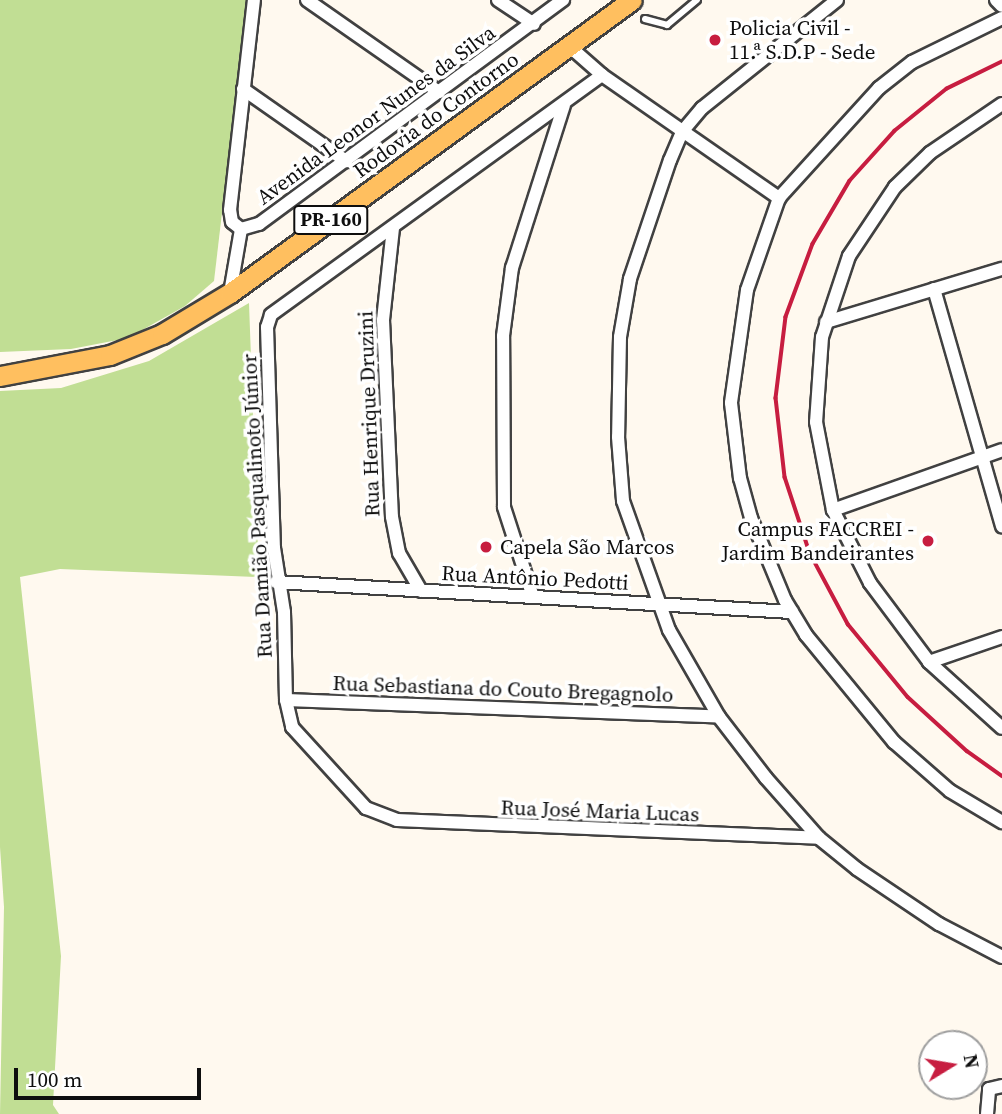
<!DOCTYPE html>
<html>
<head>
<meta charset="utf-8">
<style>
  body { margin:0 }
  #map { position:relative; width:1002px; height:1114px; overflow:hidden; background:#fff9ef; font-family:"Source Serif 4",serif }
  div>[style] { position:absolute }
  .forest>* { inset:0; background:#c1de94 }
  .roads { filter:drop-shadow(2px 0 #414141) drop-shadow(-2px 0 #414141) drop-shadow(0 2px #414141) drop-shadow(0 -2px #414141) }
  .lane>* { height:6px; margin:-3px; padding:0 3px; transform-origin:3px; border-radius:3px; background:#fff }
  .street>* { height:12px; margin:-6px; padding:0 6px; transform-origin:6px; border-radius:6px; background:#fff }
  .primary>* { height:19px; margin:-9.5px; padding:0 9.5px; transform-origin:9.5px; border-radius:9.5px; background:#ffbf5f }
  .rail>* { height:3.5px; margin:-1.75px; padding:0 1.75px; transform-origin:1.75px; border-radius:1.75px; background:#c71d40 }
  .dots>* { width:19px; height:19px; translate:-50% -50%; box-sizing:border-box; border:4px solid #fff; border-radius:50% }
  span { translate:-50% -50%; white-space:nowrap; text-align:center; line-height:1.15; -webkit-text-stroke:7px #fff; paint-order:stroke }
  .shield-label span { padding:2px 5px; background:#fff; border:2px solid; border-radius:5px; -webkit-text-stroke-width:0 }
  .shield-label { font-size:19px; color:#0e0e0e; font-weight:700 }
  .poi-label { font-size:21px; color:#0e0e0e }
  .left { translate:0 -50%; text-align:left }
  .right { translate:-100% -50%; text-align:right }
  .street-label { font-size:21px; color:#0e0e0e }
  .north { position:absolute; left:918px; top:1030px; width:70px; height:70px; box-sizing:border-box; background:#fff; border:2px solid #9f9f9f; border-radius:50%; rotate:79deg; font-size:19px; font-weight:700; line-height:28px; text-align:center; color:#0e0e0e }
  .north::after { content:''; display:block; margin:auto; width:24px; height:32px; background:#c71d40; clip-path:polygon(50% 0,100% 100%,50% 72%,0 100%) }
  .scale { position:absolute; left:14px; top:1068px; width:187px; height:32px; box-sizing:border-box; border:4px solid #0e0e0e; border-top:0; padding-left:9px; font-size:21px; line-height:24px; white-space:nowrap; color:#0e0e0e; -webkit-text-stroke:5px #fff; paint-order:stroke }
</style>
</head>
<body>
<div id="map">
  <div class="forest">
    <i style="clip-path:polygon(0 0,247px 0,214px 281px,185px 306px,128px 338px,71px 349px,0 352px)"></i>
    <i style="clip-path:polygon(249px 303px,259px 577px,60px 569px,20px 577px,61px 956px,53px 1105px,59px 1114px,0 1114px,4px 907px,0 847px,0 391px,61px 388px,149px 361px)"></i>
  </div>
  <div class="roads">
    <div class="lane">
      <i style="left:645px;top:19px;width:23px;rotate:15deg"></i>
      <i style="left:667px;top:25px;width:39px;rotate:-40deg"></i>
    </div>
    <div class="street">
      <i style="left:307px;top:0;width:161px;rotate:34.9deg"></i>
      <i style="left:498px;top:0;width:43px;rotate:33.7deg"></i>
      <i style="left:837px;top:0;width:173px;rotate:141.3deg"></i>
      <i style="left:702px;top:108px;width:31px;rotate:130deg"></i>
      <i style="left:682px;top:132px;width:30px;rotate:113deg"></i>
      <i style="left:670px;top:160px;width:126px;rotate:108.6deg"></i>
      <i style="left:630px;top:279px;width:59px;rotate:99.8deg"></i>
      <i style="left:620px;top:337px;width:100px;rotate:91.1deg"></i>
      <i style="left:618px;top:437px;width:64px;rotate:85.5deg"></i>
      <i style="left:623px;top:501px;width:137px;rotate:70.4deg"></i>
      <i style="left:669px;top:630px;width:100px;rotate:60.1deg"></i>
      <i style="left:719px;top:717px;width:77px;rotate:52.4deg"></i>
      <i style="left:766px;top:778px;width:80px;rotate:48.5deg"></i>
      <i style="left:819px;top:838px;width:49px;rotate:39.2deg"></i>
      <i style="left:857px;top:869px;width:99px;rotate:33.9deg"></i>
      <i style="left:939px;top:924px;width:71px;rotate:27.6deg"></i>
      <i style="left:996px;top:0;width:8px;rotate:45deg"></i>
      <i style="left:1002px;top:18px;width:100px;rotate:153.9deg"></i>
      <i style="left:912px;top:62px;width:42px;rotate:141.8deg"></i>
      <i style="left:879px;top:88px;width:149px;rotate:132.3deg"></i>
      <i style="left:779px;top:198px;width:97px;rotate:109.2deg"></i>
      <i style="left:747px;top:290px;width:114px;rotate:98.1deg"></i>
      <i style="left:731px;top:403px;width:76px;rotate:83.2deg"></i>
      <i style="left:740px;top:478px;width:41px;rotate:74.6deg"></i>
      <i style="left:751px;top:518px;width:89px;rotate:67.5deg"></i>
      <i style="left:785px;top:600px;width:41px;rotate:59deg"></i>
      <i style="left:806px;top:635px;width:139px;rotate:50.6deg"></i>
      <i style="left:894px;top:742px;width:74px;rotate:41.2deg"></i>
      <i style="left:950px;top:791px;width:61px;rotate:30.8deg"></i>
      <i style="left:569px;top:46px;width:44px;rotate:41.3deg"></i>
      <i style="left:602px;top:75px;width:216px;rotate:34.8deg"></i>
      <i style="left:602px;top:75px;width:409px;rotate:144.1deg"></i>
      <i style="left:271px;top:315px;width:13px;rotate:108deg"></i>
      <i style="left:267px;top:327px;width:221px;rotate:88.2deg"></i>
      <i style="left:274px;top:548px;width:65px;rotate:81.1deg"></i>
      <i style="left:284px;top:612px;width:88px;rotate:88.7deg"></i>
      <i style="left:286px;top:700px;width:28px;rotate:77deg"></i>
      <i style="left:292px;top:727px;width:110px;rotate:47.6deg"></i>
      <i style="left:366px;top:808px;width:33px;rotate:21deg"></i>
      <i style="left:397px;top:820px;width:422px;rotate:2.4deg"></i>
      <i style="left:243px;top:89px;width:126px;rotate:35deg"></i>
      <i style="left:1002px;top:104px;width:87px;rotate:145.8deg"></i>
      <i style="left:930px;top:153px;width:49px;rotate:135.8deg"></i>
      <i style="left:895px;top:187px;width:83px;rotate:123.7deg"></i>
      <i style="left:849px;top:256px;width:85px;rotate:108.4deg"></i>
      <i style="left:822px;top:337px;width:85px;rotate:94deg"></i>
      <i style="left:816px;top:422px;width:90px;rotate:79.1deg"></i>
      <i style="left:833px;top:510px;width:82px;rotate:63.1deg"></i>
      <i style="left:870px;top:583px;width:99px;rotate:53.2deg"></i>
      <i style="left:929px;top:662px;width:98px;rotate:42.1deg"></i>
      <i style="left:393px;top:228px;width:93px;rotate:96.2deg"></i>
      <i style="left:383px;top:320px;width:197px;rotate:87.4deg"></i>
      <i style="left:392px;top:517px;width:37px;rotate:79deg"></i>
      <i style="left:399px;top:553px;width:44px;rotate:59.9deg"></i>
      <i style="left:241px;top:229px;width:19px;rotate:-16deg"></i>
      <i style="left:259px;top:224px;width:378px;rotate:-36.4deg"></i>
      <i style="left:241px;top:229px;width:11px;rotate:-142deg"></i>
      <i style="left:232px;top:222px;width:12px;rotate:-99deg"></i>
      <i style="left:230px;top:210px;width:211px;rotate:-83.5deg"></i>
      <i style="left:934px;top:289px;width:247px;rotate:74deg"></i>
      <i style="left:230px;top:293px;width:65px;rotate:-80.2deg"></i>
      <i style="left:826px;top:322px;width:184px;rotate:-16.8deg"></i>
      <i style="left:833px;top:510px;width:179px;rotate:-19.5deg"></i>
      <i style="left:276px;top:582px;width:517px;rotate:3.33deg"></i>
      <i style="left:533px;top:597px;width:95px;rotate:-107.9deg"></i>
      <i style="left:504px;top:507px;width:171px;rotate:-90.3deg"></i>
      <i style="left:503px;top:336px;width:69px;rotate:-82.5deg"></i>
      <i style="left:512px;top:268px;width:171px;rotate:-72.3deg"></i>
      <i style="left:929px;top:662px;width:77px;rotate:-18.9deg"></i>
      <i style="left:286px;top:700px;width:433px;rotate:2.2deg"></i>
      <i style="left:987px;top:1114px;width:25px;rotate:-85deg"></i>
      <i style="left:989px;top:1089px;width:13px;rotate:-13deg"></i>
    </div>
    <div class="primary">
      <i style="left:0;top:376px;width:112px;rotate:-10.8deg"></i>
      <i style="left:110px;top:355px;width:56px;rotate:-22deg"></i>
      <i style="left:162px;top:334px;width:79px;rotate:-31.1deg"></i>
      <i style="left:230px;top:293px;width:497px;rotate:-36.1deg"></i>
    </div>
  </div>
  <div class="rail">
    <i style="left:1002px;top:62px;width:61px;rotate:153.9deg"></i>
    <i style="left:947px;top:89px;width:67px;rotate:141.1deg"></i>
    <i style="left:895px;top:131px;width:67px;rotate:132deg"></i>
    <i style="left:850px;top:181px;width:73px;rotate:120.4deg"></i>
    <i style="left:813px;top:244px;width:78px;rotate:110.3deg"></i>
    <i style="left:786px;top:317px;width:82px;rotate:97deg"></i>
    <i style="left:776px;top:398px;width:80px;rotate:83.5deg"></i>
    <i style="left:785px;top:477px;width:80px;rotate:71.8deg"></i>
    <i style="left:810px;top:553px;width:81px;rotate:61.8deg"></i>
    <i style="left:848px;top:624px;width:94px;rotate:50.6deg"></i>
    <i style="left:908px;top:697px;width:80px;rotate:42.5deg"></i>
    <i style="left:967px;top:751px;width:43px;rotate:35.5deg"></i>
  </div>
  <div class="dots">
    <i style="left:715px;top:40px;background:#c71d40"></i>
    <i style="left:928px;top:541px;background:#c71d40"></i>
    <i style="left:486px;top:547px;background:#c71d40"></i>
  </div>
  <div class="shield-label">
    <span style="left:331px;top:220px">PR-160</span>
  </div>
  <div class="poi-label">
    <span class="left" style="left:729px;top:40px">Policia Civil -<br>11.ª S.D.P - Sede</span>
    <span class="right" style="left:914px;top:541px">Campus FACCREI -<br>Jardim Bandeirantes</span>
    <span class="left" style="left:500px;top:547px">Capela São Marcos</span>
  </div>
  <div class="street-label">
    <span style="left:376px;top:115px;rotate:-36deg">Avenida Leonor Nunes da Silva</span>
    <span style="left:436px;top:115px;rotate:-36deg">Rodovia do Contorno</span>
    <span style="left:369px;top:414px;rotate:-92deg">Rua Henrique Druzini</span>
    <span style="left:257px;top:506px;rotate:-93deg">Rua Damião Pasqualinoto Júnior</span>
    <span style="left:535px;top:578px;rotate:3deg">Rua Antônio Pedotti</span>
    <span style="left:503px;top:689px;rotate:2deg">Rua Sebastiana do Couto Bregagnolo</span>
    <span style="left:600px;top:811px;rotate:2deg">Rua José Maria Lucas</span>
  </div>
  <div class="north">N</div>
  <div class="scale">100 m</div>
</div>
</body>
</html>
